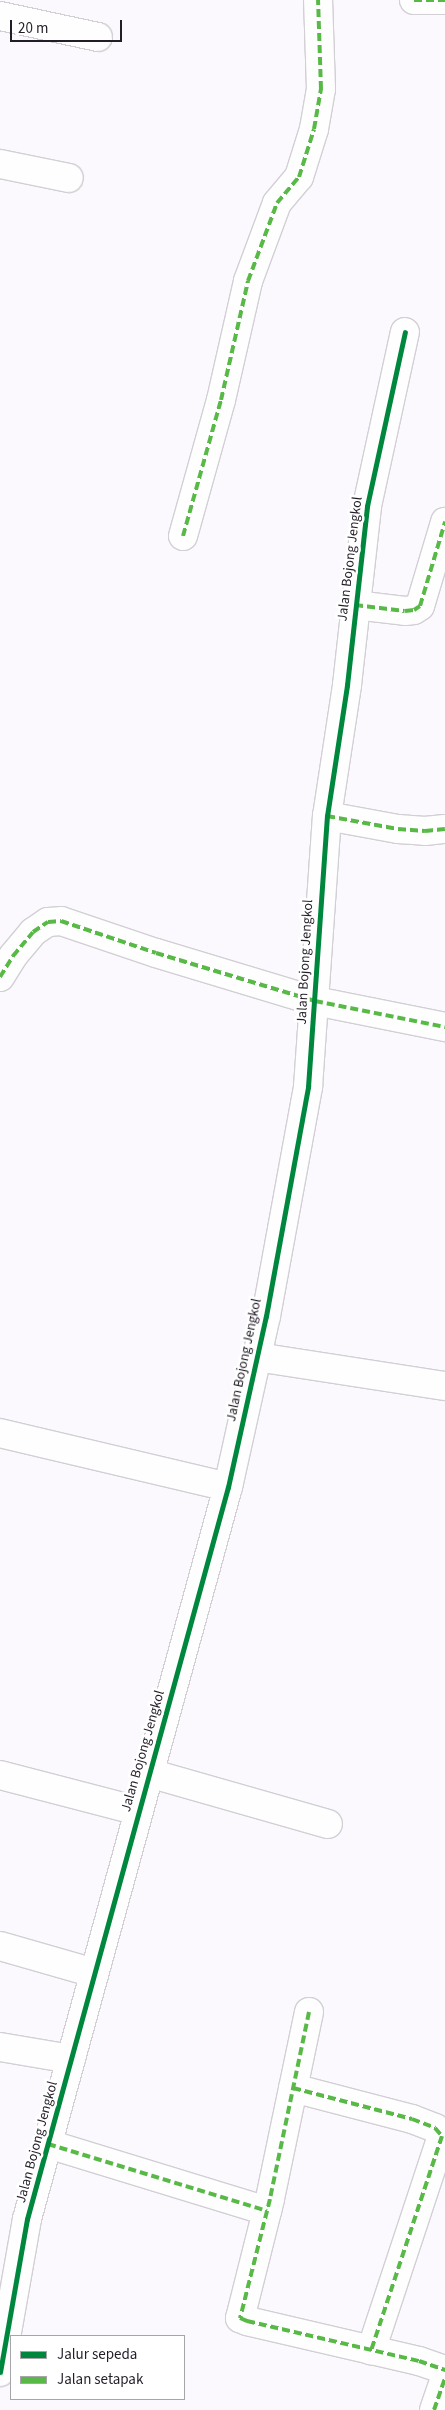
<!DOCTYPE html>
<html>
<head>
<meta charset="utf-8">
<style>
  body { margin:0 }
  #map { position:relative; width:445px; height:2410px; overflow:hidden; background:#fbf9fd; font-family:"Source Sans 3",sans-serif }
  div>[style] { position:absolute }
  .roads { filter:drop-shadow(1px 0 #d2cfd5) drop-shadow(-1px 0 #d2cfd5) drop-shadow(0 1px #d2cfd5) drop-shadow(0 -1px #d2cfd5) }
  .minor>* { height:28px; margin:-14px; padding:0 14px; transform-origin:14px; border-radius:14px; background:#fefeff }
  .quiet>* { height:4px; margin-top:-2px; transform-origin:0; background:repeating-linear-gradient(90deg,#58b947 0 8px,transparent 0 12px) }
  .cycleway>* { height:5px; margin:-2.5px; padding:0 2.5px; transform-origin:2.5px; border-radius:2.5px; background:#00873e }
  span { translate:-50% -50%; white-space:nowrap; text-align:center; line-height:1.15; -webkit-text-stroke:5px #fff; paint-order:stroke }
  .street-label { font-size:14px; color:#231d27 }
  .legend { position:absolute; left:10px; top:2335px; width:175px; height:65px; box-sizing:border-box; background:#fff; border:1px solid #a7a5a9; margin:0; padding:6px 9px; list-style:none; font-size:15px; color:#231d27 }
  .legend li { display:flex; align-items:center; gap:10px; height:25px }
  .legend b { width:25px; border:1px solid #a7a5a9 }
  .scale { position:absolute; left:10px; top:20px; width:112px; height:22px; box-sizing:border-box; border:2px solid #231d27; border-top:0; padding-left:6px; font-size:15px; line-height:18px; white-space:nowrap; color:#231d27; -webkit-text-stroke:4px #fff; paint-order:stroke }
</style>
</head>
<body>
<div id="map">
  <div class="roads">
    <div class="minor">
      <i style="left:414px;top:0;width:31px"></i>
      <i style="left:0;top:16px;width:100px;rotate:12.1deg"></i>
      <i style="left:0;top:164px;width:70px;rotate:11.5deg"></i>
      <i style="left:183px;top:536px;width:141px;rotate:-74.4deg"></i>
      <i style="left:221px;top:400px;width:122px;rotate:-77.2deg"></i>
      <i style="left:248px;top:281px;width:83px;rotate:-69.6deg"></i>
      <i style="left:277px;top:203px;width:34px;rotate:-50deg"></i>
      <i style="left:299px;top:177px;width:50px;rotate:-72.6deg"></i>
      <i style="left:314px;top:129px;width:41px;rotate:-80.1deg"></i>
      <i style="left:321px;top:89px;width:89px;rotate:-91.9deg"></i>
      <i style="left:355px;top:605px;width:50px;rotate:6.8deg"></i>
      <i style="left:405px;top:611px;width:9px;rotate:-6deg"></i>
      <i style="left:414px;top:610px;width:7px;rotate:-34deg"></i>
      <i style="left:420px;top:606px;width:88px;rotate:-73.4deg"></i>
      <i style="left:327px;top:816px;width:72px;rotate:10.4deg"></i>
      <i style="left:398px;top:829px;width:27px;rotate:4deg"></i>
      <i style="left:425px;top:831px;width:20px;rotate:-6deg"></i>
      <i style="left:0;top:977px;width:25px;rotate:-58deg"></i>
      <i style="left:13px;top:956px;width:31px;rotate:-50deg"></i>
      <i style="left:33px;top:932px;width:18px;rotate:-34deg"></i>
      <i style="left:48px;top:922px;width:13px;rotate:-4deg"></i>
      <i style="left:61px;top:921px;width:100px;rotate:18.6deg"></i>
      <i style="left:156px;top:953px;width:166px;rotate:16.8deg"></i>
      <i style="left:315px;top:1001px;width:133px;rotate:11.3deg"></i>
      <i style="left:257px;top:1357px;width:190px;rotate:8.8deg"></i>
      <i style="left:0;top:1433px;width:234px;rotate:13.3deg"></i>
      <i style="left:149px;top:1773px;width:186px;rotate:15.9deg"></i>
      <i style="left:0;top:1775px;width:143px;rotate:14.6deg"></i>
      <i style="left:0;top:1946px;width:98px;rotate:16deg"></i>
      <i style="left:309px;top:2012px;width:191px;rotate:101.8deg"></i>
      <i style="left:270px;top:2199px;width:123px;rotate:104.1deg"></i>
      <i style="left:240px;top:2318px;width:8px;rotate:23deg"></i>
      <i style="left:247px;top:2321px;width:177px;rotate:13.1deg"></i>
      <i style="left:419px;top:2361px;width:28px;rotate:19deg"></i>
      <i style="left:0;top:2047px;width:72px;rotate:9.6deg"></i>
      <i style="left:293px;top:2088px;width:123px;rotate:14.6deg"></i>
      <i style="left:412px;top:2119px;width:25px;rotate:21deg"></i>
      <i style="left:435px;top:2128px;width:11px;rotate:49deg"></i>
      <i style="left:442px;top:2136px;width:226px;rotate:108.3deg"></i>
      <i style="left:48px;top:2144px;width:229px;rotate:17deg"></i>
      <i style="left:0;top:2372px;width:155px;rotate:-80deg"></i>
      <i style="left:27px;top:2219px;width:759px;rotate:-74.65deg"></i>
      <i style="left:228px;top:1487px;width:175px;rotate:-77.5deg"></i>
      <i style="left:266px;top:1316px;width:233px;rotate:-79.6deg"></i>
      <i style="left:308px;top:1087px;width:272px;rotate:-86deg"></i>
      <i style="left:327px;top:816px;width:133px;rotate:-81.3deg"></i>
      <i style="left:347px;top:685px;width:180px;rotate:-83.6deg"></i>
      <i style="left:367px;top:506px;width:178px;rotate:-77.7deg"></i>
      <i style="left:434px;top:2410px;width:34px;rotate:-71deg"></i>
    </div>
  </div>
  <div class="quiet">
    <i style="left:414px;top:0;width:31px"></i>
    <i style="left:183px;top:536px;width:141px;rotate:-74.4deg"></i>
    <i style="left:221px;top:400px;width:122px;rotate:-77.2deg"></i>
    <i style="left:248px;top:281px;width:83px;rotate:-69.6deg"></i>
    <i style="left:277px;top:203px;width:34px;rotate:-50deg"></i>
    <i style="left:299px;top:177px;width:50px;rotate:-72.6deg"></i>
    <i style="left:314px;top:129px;width:41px;rotate:-80.1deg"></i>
    <i style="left:321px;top:89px;width:89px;rotate:-91.9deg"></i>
    <i style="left:355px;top:605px;width:50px;rotate:6.8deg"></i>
    <i style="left:405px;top:611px;width:9px;rotate:-6deg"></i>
    <i style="left:414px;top:610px;width:7px;rotate:-34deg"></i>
    <i style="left:420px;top:606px;width:88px;rotate:-73.4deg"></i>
    <i style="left:327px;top:816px;width:72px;rotate:10.4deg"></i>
    <i style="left:398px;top:829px;width:27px;rotate:4deg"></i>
    <i style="left:425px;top:831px;width:20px;rotate:-6deg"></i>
    <i style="left:0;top:977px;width:25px;rotate:-58deg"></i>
    <i style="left:13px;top:956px;width:31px;rotate:-50deg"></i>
    <i style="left:33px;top:932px;width:18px;rotate:-34deg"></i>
    <i style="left:48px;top:922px;width:13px;rotate:-4deg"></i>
    <i style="left:61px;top:921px;width:100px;rotate:18.6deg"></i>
    <i style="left:156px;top:953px;width:166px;rotate:16.8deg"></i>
    <i style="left:315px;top:1001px;width:133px;rotate:11.3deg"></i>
    <i style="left:309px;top:2012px;width:191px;rotate:101.8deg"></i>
    <i style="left:270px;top:2199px;width:123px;rotate:104.1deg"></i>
    <i style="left:240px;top:2318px;width:8px;rotate:23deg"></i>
    <i style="left:247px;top:2321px;width:177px;rotate:13.1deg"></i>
    <i style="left:419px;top:2361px;width:28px;rotate:19deg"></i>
    <i style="left:293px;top:2088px;width:123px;rotate:14.6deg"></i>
    <i style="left:412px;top:2119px;width:25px;rotate:21deg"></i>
    <i style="left:435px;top:2128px;width:11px;rotate:49deg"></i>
    <i style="left:442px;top:2136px;width:226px;rotate:108.3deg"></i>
    <i style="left:48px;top:2144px;width:229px;rotate:17deg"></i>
    <i style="left:434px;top:2410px;width:34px;rotate:-71deg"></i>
  </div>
  <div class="cycleway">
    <i style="left:0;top:2372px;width:155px;rotate:-80deg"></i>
    <i style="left:27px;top:2219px;width:759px;rotate:-74.65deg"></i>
    <i style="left:228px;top:1487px;width:175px;rotate:-77.5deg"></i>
    <i style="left:266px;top:1316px;width:233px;rotate:-79.6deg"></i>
    <i style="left:308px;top:1087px;width:272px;rotate:-86deg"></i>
    <i style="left:327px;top:816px;width:133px;rotate:-81.3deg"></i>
    <i style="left:347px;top:685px;width:180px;rotate:-83.6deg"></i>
    <i style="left:367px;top:506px;width:178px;rotate:-77.7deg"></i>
  </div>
  <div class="street-label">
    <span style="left:350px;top:559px;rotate:-83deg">Jalan Bojong Jengkol</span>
    <span style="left:305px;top:962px;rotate:-87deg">Jalan Bojong Jengkol</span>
    <span style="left:244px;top:1360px;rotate:-78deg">Jalan Bojong Jengkol</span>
    <span style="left:143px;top:1751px;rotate:-74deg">Jalan Bojong Jengkol</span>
    <span style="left:37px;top:2142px;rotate:-75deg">Jalan Bojong Jengkol</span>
  </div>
  <ul class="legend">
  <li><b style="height:6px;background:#00873e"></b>Jalur sepeda</li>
  <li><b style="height:6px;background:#58b947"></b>Jalan setapak</li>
  </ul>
  <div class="scale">20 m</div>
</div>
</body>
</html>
